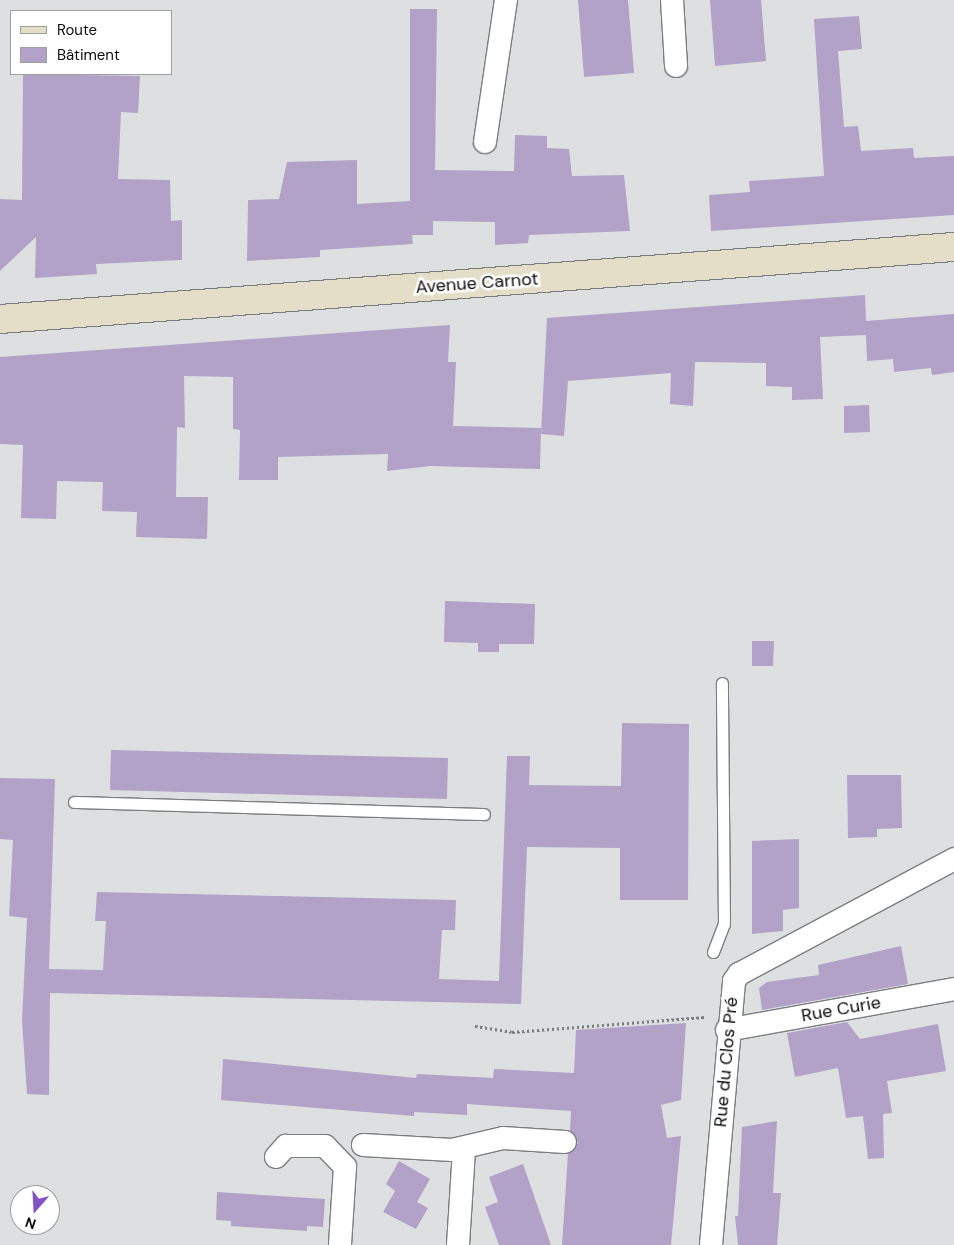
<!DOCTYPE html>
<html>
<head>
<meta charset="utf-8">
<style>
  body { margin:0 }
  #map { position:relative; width:954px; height:1245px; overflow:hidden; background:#dedfe1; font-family:"DM Sans",sans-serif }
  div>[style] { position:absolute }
  .building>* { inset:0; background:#b2a2c7 }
  .path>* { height:3px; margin-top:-1.5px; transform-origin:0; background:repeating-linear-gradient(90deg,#7a7b7c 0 2.5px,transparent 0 5px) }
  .roads { filter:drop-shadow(1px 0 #7c7d7f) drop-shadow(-1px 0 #7c7d7f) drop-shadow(0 1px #7c7d7f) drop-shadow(0 -1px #7c7d7f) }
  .lane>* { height:11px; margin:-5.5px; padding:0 5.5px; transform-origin:5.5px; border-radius:5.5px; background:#fff }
  .street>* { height:22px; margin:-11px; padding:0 11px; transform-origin:11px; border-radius:11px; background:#fff }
  .secondary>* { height:28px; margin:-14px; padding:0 14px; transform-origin:14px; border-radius:14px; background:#e4dec9 }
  span { translate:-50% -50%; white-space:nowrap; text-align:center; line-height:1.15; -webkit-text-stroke:5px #fff; paint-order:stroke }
  .street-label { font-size:18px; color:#0c0c0d }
  .legend { position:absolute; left:10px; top:10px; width:162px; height:65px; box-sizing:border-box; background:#fff; border:1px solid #9e9e9e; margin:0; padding:6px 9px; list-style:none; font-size:15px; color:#0c0c0d }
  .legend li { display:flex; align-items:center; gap:10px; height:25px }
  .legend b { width:25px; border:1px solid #9e9e9e }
  .north { position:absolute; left:10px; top:1185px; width:50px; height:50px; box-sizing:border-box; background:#fff; border:1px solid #9e9e9e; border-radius:50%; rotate:199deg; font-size:14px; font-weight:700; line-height:20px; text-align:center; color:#0c0c0d }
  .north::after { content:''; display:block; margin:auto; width:18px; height:22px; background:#8251ca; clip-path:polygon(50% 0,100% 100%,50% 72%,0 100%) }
</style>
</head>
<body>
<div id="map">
  <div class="building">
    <i style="clip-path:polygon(578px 0,628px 0,634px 73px,584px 77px)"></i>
    <i style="clip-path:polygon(710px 0,761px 0,766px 61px,715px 66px)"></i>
    <i style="clip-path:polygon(410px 9px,437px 9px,435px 170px,514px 171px,515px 135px,547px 136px,547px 148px,569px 149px,572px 176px,624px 175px,630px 231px,529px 235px,528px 243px,495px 245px,495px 222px,433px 221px,433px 235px,412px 235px,413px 244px,320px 250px,320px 257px,247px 261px,248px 200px,279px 199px,287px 162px,357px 160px,357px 204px,410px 201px)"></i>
    <i style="clip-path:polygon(859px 16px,862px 49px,838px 51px,844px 127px,858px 126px,861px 151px,913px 148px,914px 158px,954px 156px,954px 215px,711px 231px,709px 195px,750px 192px,749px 181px,824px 176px,814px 19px)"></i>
    <i style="clip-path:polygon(23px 74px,140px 76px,138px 113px,121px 112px,118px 179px,170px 180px,171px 221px,182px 220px,182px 260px,96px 264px,97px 274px,35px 278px,36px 237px,0 271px,0 199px,22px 200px)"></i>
    <i style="clip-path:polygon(865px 295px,866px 321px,954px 314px,954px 372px,932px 375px,931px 368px,894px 372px,893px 359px,867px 361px,866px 335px,820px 337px,823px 399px,792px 400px,792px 387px,766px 386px,766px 363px,695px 362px,693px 406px,670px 404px,671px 373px,568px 381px,564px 436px,541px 434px,547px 318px)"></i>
    <i style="clip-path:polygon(450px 325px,448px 362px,456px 362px,453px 426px,541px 428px,540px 469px,430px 466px,387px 471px,388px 454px,278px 457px,278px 480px,239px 480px,240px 430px,233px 429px,233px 377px,184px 376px,185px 428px,177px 427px,176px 497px,208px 497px,207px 539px,136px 537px,137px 512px,102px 511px,103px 482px,57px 481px,56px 519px,21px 518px,23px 445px,0 444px,0 357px)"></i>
    <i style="clip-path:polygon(869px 405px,870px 432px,844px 433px,844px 406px)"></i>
    <i style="clip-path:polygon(445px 601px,535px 604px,534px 644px,499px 644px,499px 652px,478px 652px,478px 643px,444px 642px)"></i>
    <i style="clip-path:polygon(752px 641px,774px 641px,773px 666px,752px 666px)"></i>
    <i style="clip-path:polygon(622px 723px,689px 724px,688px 900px,620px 900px,620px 848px,527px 847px,521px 1004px,50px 993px,49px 1095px,27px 1094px,22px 1021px,27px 918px,9px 916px,13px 840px,0 839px,0 778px,55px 779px,49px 969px,103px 970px,106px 921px,95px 921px,97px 892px,456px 900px,455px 930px,442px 930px,439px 979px,499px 981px,507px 756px,530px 756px,529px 785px,621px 786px)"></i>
    <i style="clip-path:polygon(111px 750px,448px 758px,447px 799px,110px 790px)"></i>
    <i style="clip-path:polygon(847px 775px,901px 775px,902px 828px,877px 829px,877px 837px,848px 838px)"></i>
    <i style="clip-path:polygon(799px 839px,799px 908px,783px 910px,783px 931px,752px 934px,752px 841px)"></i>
    <i style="clip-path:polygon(901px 946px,908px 984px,762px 1010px,759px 988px,767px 982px,819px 975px,818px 965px)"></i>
    <i style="clip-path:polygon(847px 1022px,860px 1039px,938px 1024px,946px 1071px,887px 1081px,892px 1113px,883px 1114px,884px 1158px,868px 1159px,863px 1116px,846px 1118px,838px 1068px,795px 1077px,787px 1033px)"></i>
    <i style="clip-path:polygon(686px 1023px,681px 1100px,661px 1105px,667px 1138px,681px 1136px,671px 1245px,562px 1245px,568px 1154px,578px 1143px,570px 1130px,571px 1111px,467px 1104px,467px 1115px,414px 1112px,414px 1116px,221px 1100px,223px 1059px,416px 1078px,417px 1074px,493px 1078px,494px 1069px,574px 1073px,576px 1030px)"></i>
    <i style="clip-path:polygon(777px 1121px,773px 1193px,781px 1193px,777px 1245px,738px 1245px,735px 1216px,738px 1216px,742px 1127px)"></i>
    <i style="clip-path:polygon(399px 1161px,430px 1179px,417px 1202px,428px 1208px,416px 1229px,383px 1212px,395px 1191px,386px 1184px)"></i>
    <i style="clip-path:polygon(523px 1164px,551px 1245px,499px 1245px,485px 1207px,498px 1202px,489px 1177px)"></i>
    <i style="clip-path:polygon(217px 1192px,325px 1199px,323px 1227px,307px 1226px,307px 1231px,231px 1226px,231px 1221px,216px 1220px)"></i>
  </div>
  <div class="path">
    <i style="left:475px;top:1026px;width:37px;rotate:9deg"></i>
    <i style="left:512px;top:1032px;width:194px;rotate:-4.4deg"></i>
  </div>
  <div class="roads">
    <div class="lane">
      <i style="left:74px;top:802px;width:410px;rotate:1.7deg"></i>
      <i style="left:713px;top:952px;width:30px;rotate:-69deg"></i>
      <i style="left:724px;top:924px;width:241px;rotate:-90.5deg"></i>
    </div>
    <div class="street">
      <i style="left:672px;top:0;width:66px;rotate:86.5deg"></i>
      <i style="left:485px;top:142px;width:144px;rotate:-81.6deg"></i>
      <i style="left:727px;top:1030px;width:231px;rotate:-10.2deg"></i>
      <i style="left:363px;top:1145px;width:89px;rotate:3.2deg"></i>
      <i style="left:452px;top:1150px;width:52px;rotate:-13.2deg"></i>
      <i style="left:503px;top:1138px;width:62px;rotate:3.7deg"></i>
      <i style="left:276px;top:1157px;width:15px;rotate:-48deg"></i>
      <i style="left:286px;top:1146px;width:39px"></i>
      <i style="left:325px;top:1146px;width:29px;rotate:46deg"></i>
      <i style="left:345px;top:1167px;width:78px;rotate:93.7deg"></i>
      <i style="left:458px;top:1245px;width:96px;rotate:-86.4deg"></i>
      <i style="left:711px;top:1245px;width:265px;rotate:-85deg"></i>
      <i style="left:734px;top:981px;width:9px;rotate:-54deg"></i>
      <i style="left:739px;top:974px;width:244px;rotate:-28.1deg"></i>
    </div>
    <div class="secondary">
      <i style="left:0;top:319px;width:957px;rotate:-4.32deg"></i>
    </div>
  </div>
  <div class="street-label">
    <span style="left:477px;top:283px;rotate:-4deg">Avenue Carnot</span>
    <span style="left:841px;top:1009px;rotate:-10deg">Rue Curie</span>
    <span style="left:726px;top:1062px;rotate:-85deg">Rue du Clos Pré</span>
  </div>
  <ul class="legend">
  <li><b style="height:6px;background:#e4dec9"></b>Route</li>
  <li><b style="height:14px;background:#b2a2c7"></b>Bâtiment</li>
  </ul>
  <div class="north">N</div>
</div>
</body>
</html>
